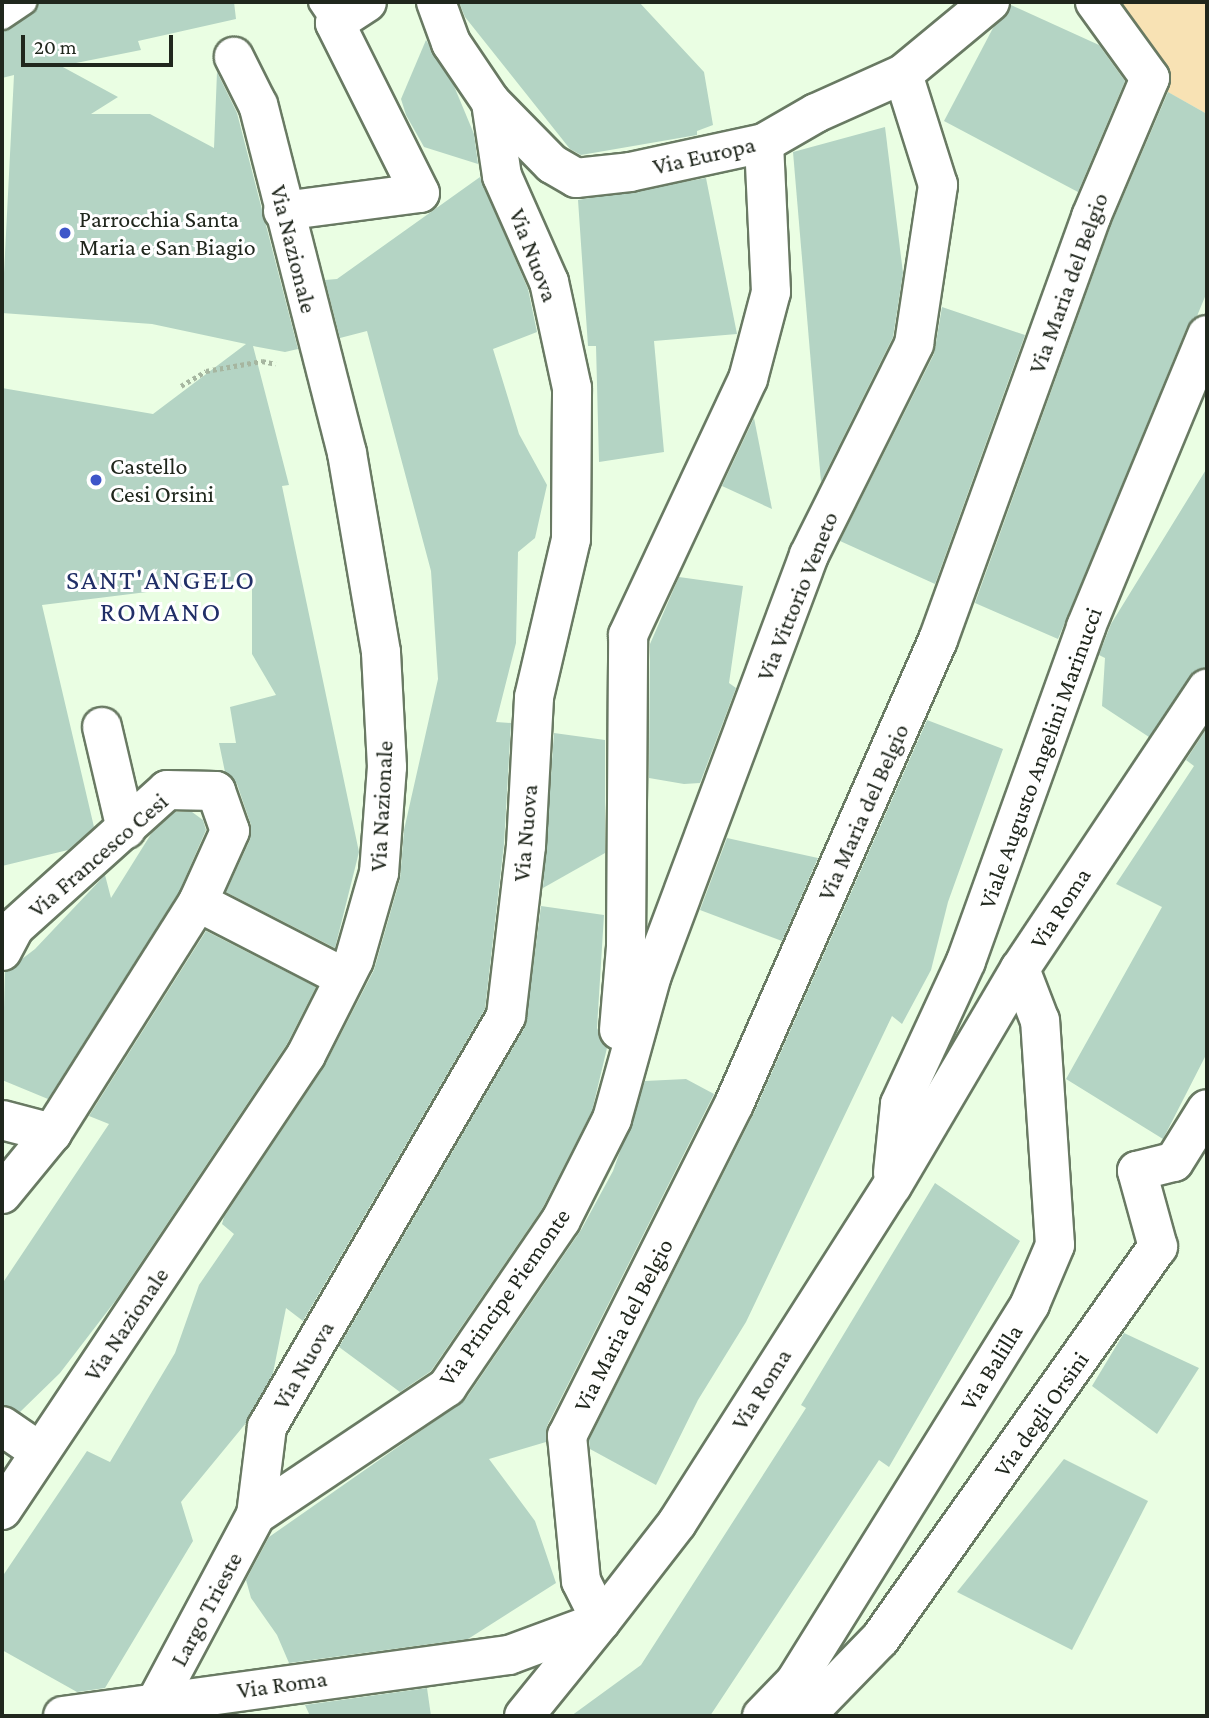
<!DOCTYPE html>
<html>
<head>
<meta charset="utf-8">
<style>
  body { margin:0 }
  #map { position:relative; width:1209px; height:1718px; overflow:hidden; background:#eafee3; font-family:"Crimson Pro",serif }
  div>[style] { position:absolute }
  .green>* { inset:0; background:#f8e2b4 }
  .building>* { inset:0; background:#b4d4c4 }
  .path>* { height:4.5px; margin-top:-2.25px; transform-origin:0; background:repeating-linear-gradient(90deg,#a6b6a0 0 3.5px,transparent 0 7px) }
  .roads { filter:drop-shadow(2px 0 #697a63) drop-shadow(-2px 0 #697a63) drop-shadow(0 2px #697a63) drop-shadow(0 -2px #697a63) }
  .service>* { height:24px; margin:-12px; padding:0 12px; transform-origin:12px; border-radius:12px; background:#fff }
  .minor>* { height:38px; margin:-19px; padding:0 19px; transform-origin:19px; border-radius:19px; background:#fff }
  .dots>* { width:19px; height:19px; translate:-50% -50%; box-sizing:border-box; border:4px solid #fff; border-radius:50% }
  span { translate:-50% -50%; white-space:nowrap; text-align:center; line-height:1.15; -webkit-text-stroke:6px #fff; paint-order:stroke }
  .street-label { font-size:24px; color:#20271d }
  .poi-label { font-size:24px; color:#20271d }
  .left { translate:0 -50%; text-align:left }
  .quarter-label { font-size:28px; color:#212f67; letter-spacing:2px }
  .frame { position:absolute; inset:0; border:4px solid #20271d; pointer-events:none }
  .scale { position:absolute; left:21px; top:35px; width:152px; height:32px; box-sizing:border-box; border:4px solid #20271d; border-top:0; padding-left:9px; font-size:21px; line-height:24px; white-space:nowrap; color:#20271d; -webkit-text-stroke:5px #fff; paint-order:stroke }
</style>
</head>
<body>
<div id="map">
  <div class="green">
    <i style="clip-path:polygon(1107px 2px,1207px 2px,1207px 114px,1164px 90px)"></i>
  </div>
  <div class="building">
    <i style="clip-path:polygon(39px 2px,234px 2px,236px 19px,138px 41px,141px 50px,61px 66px,118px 97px,91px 114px,150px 114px,214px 148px,217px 72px,237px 113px,298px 349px,285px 352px,253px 346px,289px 485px,282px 486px,359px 852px,335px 948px,226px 892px,250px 840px,251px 825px,237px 784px,225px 772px,219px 743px,236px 743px,230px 707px,276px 695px,252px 654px,252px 579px,42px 605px,94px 827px,68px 850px,2px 866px,2px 388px,153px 414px,246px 344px,152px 324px,2px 313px,14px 75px,2px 78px,2px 32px,32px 14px)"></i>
    <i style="clip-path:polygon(459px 2px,639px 2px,704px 72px,713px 125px,697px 131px,697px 135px,581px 155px,570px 149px,465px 17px)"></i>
    <i style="clip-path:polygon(1011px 5px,1099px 45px,1125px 81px,1078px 192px,944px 121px,993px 28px)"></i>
    <i style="clip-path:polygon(426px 40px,454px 86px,474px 134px,478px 164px,424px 147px,406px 115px,401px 99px)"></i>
    <i style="clip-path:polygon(1168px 92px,1207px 114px,1207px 292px,1197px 316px,1187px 327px,1058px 639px,975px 603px,1111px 225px)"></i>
    <i style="clip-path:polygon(885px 127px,903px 273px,893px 337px,821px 482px,793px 152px)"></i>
    <i style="clip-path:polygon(480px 177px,528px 289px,537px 332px,493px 349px,519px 434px,547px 485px,535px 538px,518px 552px,516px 643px,496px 722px,511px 723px,504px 844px,485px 1009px,303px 1321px,286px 1308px,273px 1373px,246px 1423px,181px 1502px,193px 1541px,105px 1688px,77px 1692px,2px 1650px,2px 1577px,87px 1451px,110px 1462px,175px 1353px,199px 1285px,234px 1234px,222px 1224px,224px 1217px,324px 1067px,374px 970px,400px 879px,404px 830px,438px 679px,431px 571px,367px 331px,340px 338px,325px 280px,337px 279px)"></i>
    <i style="clip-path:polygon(706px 178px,737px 334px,654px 341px,664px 452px,599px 462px,596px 346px,588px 346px,578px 200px)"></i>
    <i style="clip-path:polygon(942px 307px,1025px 335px,935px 584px,840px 541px,934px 354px)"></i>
    <i style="clip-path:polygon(754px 418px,772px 509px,722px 486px)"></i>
    <i style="clip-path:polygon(1207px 468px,1207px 667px,1189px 677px,1149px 737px,1102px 706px,1105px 658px,1099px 655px,1111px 624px)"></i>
    <i style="clip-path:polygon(679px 577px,743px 586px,729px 683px,736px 688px,700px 783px,684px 784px,649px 778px,650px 644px)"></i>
    <i style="clip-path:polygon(927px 720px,1003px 749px,948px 902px,931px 970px,902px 1024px,892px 1016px,746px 1322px,698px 1400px,656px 1485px,590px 1449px,589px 1440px,754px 1113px)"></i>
    <i style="clip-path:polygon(1207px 728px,1207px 1053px,1163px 1139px,1066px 1079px,1162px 907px,1116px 884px,1194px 766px,1186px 760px)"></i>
    <i style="clip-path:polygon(554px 733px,605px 740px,605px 853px,543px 888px)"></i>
    <i style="clip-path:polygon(175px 812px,192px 812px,203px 820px,206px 830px,179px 892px,48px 1099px,2px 1080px,5px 972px,35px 949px,105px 875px,111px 898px,151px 834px)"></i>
    <i style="clip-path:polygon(727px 838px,818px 858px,782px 941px,700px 910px)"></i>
    <i style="clip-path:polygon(541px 906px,604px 915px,597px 1028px,607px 1048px,592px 1111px,542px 1209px,431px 1371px,400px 1392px,339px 1347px,525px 1027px)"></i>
    <i style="clip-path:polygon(206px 931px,316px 987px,287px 1044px,116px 1300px,60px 1373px,20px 1412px,2px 1404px,2px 1284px,109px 1124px,89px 1116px)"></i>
    <i style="clip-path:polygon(686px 1079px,714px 1094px,547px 1426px,546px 1442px,489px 1459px,535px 1521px,556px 1583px,468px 1639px,289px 1663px,277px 1635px,251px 1598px,246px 1580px,269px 1537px,465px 1400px,581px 1230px,613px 1171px,645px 1081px)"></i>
    <i style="clip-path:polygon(935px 1183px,1020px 1241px,889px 1467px,879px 1460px,710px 1716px,571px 1716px,641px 1665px,806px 1408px,801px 1405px)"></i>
    <i style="clip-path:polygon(1124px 1333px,1199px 1368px,1157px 1434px,1092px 1386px)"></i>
    <i style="clip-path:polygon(1064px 1459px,1148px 1501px,1072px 1650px,957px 1592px)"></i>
    <i style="clip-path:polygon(427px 1688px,431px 1716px,310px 1716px,305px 1705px)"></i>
  </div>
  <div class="path">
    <i style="left:181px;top:386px;width:29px;rotate:-31deg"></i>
    <i style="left:206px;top:371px;width:57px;rotate:-10.1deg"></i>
    <i style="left:262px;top:361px;width:14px;rotate:12deg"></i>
  </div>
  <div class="roads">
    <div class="service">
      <i style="left:321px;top:2px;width:25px;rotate:56deg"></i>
      <i style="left:2px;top:17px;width:27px;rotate:-34deg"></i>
    </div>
    <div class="minor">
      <i style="left:436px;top:2px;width:44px;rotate:69.9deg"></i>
      <i style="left:451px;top:43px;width:71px;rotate:55.9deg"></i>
      <i style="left:491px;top:102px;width:87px;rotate:45.5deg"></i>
      <i style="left:552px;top:164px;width:28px;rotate:30deg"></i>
      <i style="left:576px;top:178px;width:54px;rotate:-6.3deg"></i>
      <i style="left:630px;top:172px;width:137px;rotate:-12.2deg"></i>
      <i style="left:764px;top:143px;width:60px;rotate:-30deg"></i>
      <i style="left:816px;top:113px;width:95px;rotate:-24.1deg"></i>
      <i style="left:903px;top:74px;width:113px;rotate:-39.6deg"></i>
      <i style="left:283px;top:211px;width:138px;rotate:-7.5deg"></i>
      <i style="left:420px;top:193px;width:190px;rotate:-116.6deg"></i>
      <i style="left:335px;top:23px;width:38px;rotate:-33deg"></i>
      <i style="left:102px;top:727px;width:105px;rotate:76.8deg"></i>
      <i style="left:2px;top:951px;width:26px;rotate:-62deg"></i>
      <i style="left:14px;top:928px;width:206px;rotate:-42deg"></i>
      <i style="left:167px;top:790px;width:49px;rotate:1.2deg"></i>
      <i style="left:216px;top:791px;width:42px;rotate:70.7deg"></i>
      <i style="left:230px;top:831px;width:78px;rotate:114.3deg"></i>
      <i style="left:619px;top:1030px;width:83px;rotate:-85.2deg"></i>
      <i style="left:626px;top:947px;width:312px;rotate:-89.6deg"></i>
      <i style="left:628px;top:635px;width:283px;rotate:-64.9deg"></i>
      <i style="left:748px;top:379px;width:90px;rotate:-75.2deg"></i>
      <i style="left:771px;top:292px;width:149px;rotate:-92.7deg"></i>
      <i style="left:2px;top:1120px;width:52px;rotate:14.6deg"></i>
      <i style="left:893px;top:1173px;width:69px;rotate:-84.2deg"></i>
      <i style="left:900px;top:1104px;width:157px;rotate:-65.2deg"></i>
      <i style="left:966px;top:961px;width:355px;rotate:-70.2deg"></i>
      <i style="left:1086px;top:627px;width:316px;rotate:-67.5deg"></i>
      <i style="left:2px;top:1194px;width:79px;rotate:-50.7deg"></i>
      <i style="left:52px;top:1133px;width:273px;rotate:-57.7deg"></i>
      <i style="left:198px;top:902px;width:165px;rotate:27.3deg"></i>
      <i style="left:2px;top:1426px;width:46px;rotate:34.4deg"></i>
      <i style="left:2px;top:1510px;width:547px;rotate:-56.25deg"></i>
      <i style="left:306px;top:1055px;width:106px;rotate:-63.2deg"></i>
      <i style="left:354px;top:960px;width:91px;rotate:-74deg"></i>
      <i style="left:379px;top:873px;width:106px;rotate:-85.7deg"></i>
      <i style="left:387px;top:767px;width:115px;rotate:-93deg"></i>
      <i style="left:381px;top:652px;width:202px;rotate:-99.7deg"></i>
      <i style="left:347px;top:453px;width:359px;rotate:-104.3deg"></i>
      <i style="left:258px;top:105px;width:54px;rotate:-116.6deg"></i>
      <i style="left:256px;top:1515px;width:230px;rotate:-33.8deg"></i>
      <i style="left:447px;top:1387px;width:202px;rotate:-55.7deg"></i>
      <i style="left:561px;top:1220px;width:113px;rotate:-63.2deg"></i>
      <i style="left:612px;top:1119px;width:149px;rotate:-74.5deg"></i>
      <i style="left:652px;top:975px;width:448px;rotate:-69.5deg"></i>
      <i style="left:809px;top:555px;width:236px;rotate:-63.5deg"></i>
      <i style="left:914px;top:344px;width:161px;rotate:-81.4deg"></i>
      <i style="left:938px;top:185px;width:116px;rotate:-107.5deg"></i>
      <i style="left:156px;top:1702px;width:212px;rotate:-61.9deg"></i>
      <i style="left:256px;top:1515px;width:89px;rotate:-82.9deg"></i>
      <i style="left:267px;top:1427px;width:475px;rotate:-59.8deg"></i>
      <i style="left:506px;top:1016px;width:171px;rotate:-83.3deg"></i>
      <i style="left:526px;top:846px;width:149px;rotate:-86.9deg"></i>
      <i style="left:534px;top:697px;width:162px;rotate:-76.8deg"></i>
      <i style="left:571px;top:539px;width:151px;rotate:-89.6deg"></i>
      <i style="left:572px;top:388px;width:108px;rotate:-102.2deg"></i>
      <i style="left:549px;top:282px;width:116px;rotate:-113.9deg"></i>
      <i style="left:502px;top:176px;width:75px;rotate:-98.5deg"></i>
      <i style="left:63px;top:1716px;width:450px;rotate:-7.8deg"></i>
      <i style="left:509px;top:1655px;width:98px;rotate:-20.3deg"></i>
      <i style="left:601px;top:1621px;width:124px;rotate:-52.2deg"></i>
      <i style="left:677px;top:1523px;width:400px;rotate:-57.5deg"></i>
      <i style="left:892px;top:1186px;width:252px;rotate:-59.5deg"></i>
      <i style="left:1020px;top:969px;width:337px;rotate:-56.3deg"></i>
      <i style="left:524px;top:1716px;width:122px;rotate:-51deg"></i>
      <i style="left:601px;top:1621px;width:45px;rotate:-116.6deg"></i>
      <i style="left:581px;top:1581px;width:146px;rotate:-95.5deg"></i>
      <i style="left:567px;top:1436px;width:372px;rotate:-63.3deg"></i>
      <i style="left:734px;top:1104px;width:507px;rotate:-66.27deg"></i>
      <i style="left:938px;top:640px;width:450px;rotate:-70.1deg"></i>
      <i style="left:1091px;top:217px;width:151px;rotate:-67deg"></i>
      <i style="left:1150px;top:78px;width:94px;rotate:-125.9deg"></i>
      <i style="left:762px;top:1716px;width:47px;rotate:-45.9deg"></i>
      <i style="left:795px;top:1682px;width:445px;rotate:-58.1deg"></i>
      <i style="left:1030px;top:1304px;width:64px;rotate:-67deg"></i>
      <i style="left:1055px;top:1245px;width:225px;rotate:-93.8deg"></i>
      <i style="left:1040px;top:1021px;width:56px;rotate:-111deg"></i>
      <i style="left:805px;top:1716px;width:107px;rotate:-45.8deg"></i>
      <i style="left:880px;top:1639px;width:481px;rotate:-54.7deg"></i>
      <i style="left:1158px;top:1247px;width:79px;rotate:-105.4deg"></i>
      <i style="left:1137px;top:1171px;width:38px;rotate:-14deg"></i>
      <i style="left:1174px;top:1162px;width:62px;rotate:-58.1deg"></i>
    </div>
  </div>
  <div class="dots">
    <i style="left:65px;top:233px;background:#3e56c9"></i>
    <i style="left:96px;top:480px;background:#3e56c9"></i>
  </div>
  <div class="street-label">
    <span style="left:704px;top:155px;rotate:-13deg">Via Europa</span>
    <span style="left:294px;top:249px;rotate:76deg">Via Nazionale</span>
    <span style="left:534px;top:255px;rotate:69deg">Via Nuova</span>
    <span style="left:1068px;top:283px;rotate:-70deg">Via Maria del Belgio</span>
    <span style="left:797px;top:596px;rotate:-68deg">Via Vittorio Veneto</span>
    <span style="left:1040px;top:758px;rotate:-70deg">Viale Augusto Angelini Marinucci</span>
    <span style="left:381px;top:806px;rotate:-87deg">Via Nazionale</span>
    <span style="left:863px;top:812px;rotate:-66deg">Via Maria del Belgio</span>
    <span style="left:525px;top:833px;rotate:-85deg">Via Nuova</span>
    <span style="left:98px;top:855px;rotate:-41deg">Via Francesco Cesi</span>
    <span style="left:1060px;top:908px;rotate:-57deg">Via Roma</span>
    <span style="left:504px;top:1297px;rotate:-55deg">Via Principe Piemonte</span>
    <span style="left:126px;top:1324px;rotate:-56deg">Via Nazionale</span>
    <span style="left:623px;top:1325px;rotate:-63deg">Via Maria del Belgio</span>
    <span style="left:303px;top:1365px;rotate:-60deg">Via Nuova</span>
    <span style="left:991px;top:1367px;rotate:-58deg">Via Balilla</span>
    <span style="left:761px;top:1389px;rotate:-58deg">Via Roma</span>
    <span style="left:1041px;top:1414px;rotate:-55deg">Via degli Orsini</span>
    <span style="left:206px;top:1609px;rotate:-62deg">Largo Trieste</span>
    <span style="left:282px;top:1684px;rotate:-8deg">Via Roma</span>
  </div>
  <div class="poi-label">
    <span class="left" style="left:79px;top:233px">Parrocchia Santa<br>Maria e San Biagio</span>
    <span class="left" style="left:110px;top:480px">Castello<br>Cesi Orsini</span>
  </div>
  <div class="quarter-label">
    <span style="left:161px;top:596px">SANT'ANGELO<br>ROMANO</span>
  </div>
  <div class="frame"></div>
  <div class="scale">20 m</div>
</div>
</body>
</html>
